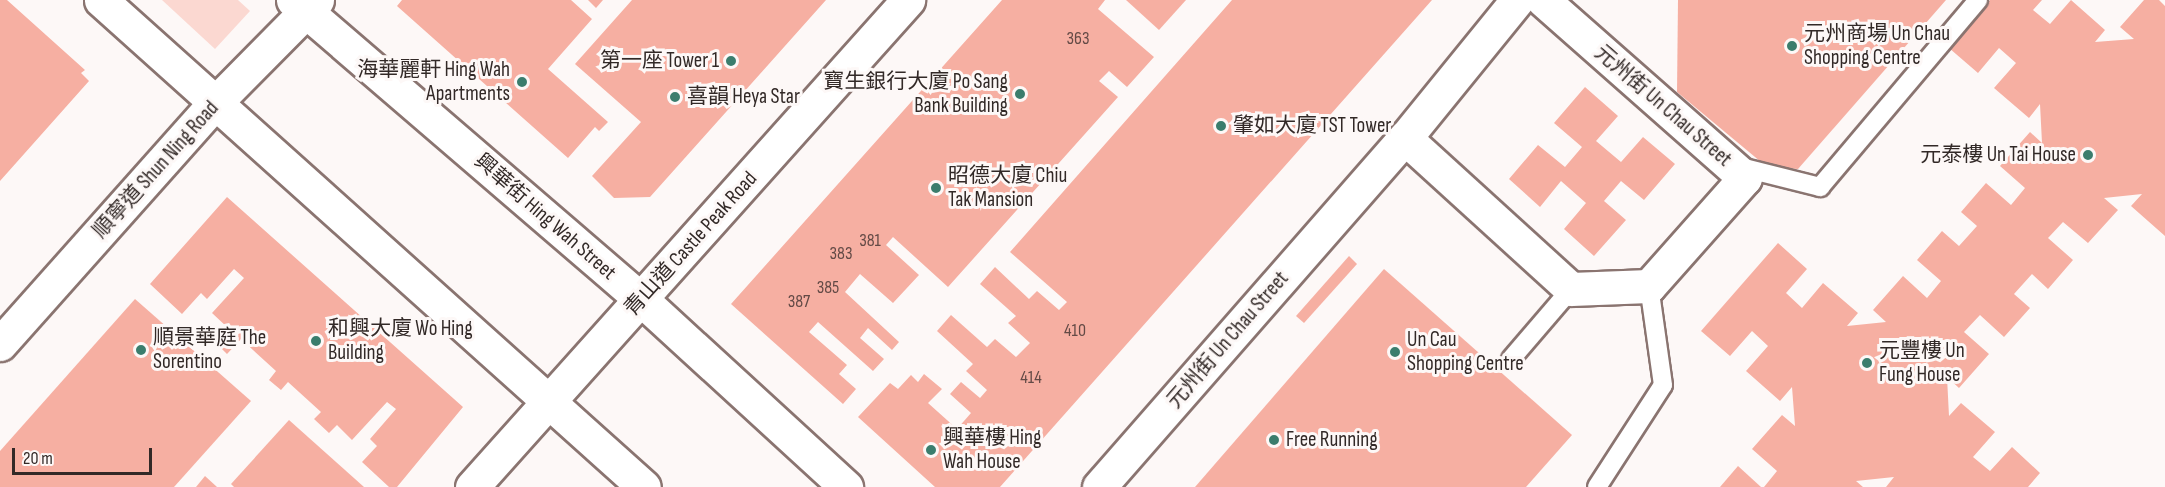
<!DOCTYPE html>
<html>
<head>
<meta charset="utf-8">
<style>
  body { margin:0 }
  #map { position:relative; width:2165px; height:487px; overflow:hidden; background:#fdf8f7; font-family:"Sofia Sans Condensed","Noto Sans TC",sans-serif }
  div>[style] { position:absolute }
  .green>* { inset:0; background:#fbd8d1 }
  .building>* { inset:0; background:#f6afa2 }
  .roads { filter:drop-shadow(2px 0 #8a7470) drop-shadow(-2px 0 #8a7470) drop-shadow(0 2px #8a7470) drop-shadow(0 -2px #8a7470) }
  .lane>* { height:18px; margin:-9px; padding:0 9px; transform-origin:9px; border-radius:9px; background:#fff }
  .street>* { height:33px; margin:-16.5px; padding:0 16.5px; transform-origin:16.5px; border-radius:16.5px; background:#fff }
  .secondary>* { height:33px; margin:-16.5px; padding:0 16.5px; transform-origin:16.5px; border-radius:16.5px; background:#fff }
  .dots>* { width:16px; height:16px; translate:-50% -50%; box-sizing:border-box; border:3px solid #fdf8f7; border-radius:50% }
  span { translate:-50% -50%; white-space:nowrap; text-align:center; line-height:1.15; -webkit-text-stroke:6px #fdf8f7; paint-order:stroke }
  .number-label { font-size:18px; color:#634a46 }
  .number-label span { -webkit-text-stroke-width:0 }
  .poi-label { font-size:21px; color:#322927 }
  .left { translate:0 -50%; text-align:left }
  .right { translate:-100% -50%; text-align:right }
  .street-label { font-size:21px; color:#322927 }
  .scale { position:absolute; left:12px; top:448px; width:140px; height:27px; box-sizing:border-box; border:3px solid #322927; border-top:0; padding-left:8px; font-size:18px; line-height:21px; white-space:nowrap; color:#322927; -webkit-text-stroke:4px #fdf8f7; paint-order:stroke }
</style>
</head>
<body>
<div id="map">
  <div class="green">
    <i style="clip-path:polygon(162px 0,238px 0,250px 11px,215px 49px)"></i>
  </div>
  <div class="building">
    <i style="clip-path:polygon(0 0,7px 0,85px 70px,81px 73px,89px 81px,0 181px)"></i>
    <i style="clip-path:polygon(402px 0,571px 0,592px 19px,548px 69px,608px 122px,599px 131px,595px 127px,568px 158px,397px 6px)"></i>
    <i style="clip-path:polygon(588px 0,603px 0,596px 8px)"></i>
    <i style="clip-path:polygon(632px 0,826px 0,650px 197px,614px 198px,592px 176px,641px 122px,575px 64px)"></i>
    <i style="clip-path:polygon(1002px 0,1105px 0,1098px 9px,1154px 57px,1127px 87px,1109px 71px,1099px 81px,1118px 97px,948px 287px,893px 237px,886px 245px,919px 275px,893px 303px,860px 274px,845px 292px,899px 342px,892px 350px,868px 328px,860px 338px,884px 359px,873px 371px,818px 322px,809px 332px,847px 365px,839px 374px,856px 389px,843px 404px,731px 304px)"></i>
    <i style="clip-path:polygon(1126px 0,1186px 0,1159px 30px)"></i>
    <i style="clip-path:polygon(1232px 0,1432px 0,1000px 487px,935px 487px,858px 417px,890px 383px,898px 389px,911px 375px,918px 382px,924px 374px,942px 389px,928px 403px,957px 429px,971px 413px,950px 394px,961px 382px,980px 398px,987px 390px,966px 371px,973px 364px,937px 331px,951px 315px,987px 347px,995px 339px,1016px 357px,1030px 343px,1008px 323px,1016px 316px,980px 284px,995px 267px,1029px 299px,1037px 291px,1059px 310px,1067px 302px,1010px 252px)"></i>
    <i style="clip-path:polygon(1678px 0,1946px 0,1798px 169px,1767px 167px,1677px 92px)"></i>
    <i style="clip-path:polygon(1990px 0,2042px 0,2033px 10px,2050px 24px,2071px 0,2105px 30px,2095px 42px,2134px 39px,2120px 27px,2144px 0,2159px 0,2165px 6px,2165px 236px,2131px 206px,2142px 194px,2104px 198px,2118px 210px,2088px 243px,2063px 222px,2048px 238px,2073px 260px,2048px 289px,2032px 274px,2014px 294px,2030px 308px,2004px 337px,1980px 315px,1964px 332px,1989px 354px,1959px 388px,1947px 377px,1949px 416px,1961px 403px,1995px 432px,1973px 457px,1990px 471px,2012px 447px,2040px 473px,2028px 487px,1886px 487px,1894px 477px,1856px 481px,1863px 487px,1764px 487px,1777px 471px,1752px 449px,1782px 415px,1795px 426px,1792px 387px,1780px 401px,1746px 371px,1768px 346px,1752px 331px,1730px 356px,1701px 331px,1778px 243px,1807px 269px,1786px 293px,1802px 308px,1823px 283px,1858px 313px,1847px 326px,1886px 322px,1873px 310px,1903px 276px,1927px 298px,1941px 281px,1917px 260px,1942px 231px,1959px 246px,1977px 226px,1961px 212px,1986px 183px,2011px 205px,2025px 188px,2000px 166px,2030px 132px,2042px 143px,2040px 104px,2029px 118px,1994px 88px,2016px 63px,1999px 48px,1978px 73px,1949px 48px)"></i>
    <i style="clip-path:polygon(1585px 87px,1618px 116px,1596px 141px,1621px 162px,1643px 137px,1675px 164px,1644px 200px,1621px 181px,1604px 201px,1626px 220px,1594px 256px,1564px 229px,1586px 203px,1561px 181px,1540px 207px,1509px 179px,1538px 145px,1565px 167px,1582px 147px,1554px 123px)"></i>
    <i style="clip-path:polygon(227px 197px,463px 407px,397px 487px,389px 487px,362px 462px,377px 446px,370px 439px,396px 409px,387px 402px,352px 440px,337px 425px,329px 433px,314px 419px,321px 412px,288px 382px,281px 390px,269px 380px,276px 371px,241px 339px,227px 354px,215px 342px,228px 328px,212px 313px,244px 278px,234px 269px,207px 299px,201px 293px,182px 314px,150px 284px)"></i>
    <i style="clip-path:polygon(1349px 256px,1357px 264px,1304px 323px,1296px 316px)"></i>
    <i style="clip-path:polygon(1384px 269px,1572px 435px,1526px 487px,1195px 487px)"></i>
    <i style="clip-path:polygon(135px 299px,251px 401px,174px 487px,0 487px,0 451px)"></i>
    <i style="clip-path:polygon(289px 420px,364px 487px,234px 487px,231px 484px)"></i>
    <i style="clip-path:polygon(1738px 466px,1761px 487px,1720px 487px)"></i>
    <i style="clip-path:polygon(205px 476px,217px 487px,196px 487px)"></i>
  </div>
  <div class="roads">
    <div class="lane">
      <i style="left:1736px;top:166px;width:87px;rotate:14deg"></i>
      <i style="left:1820px;top:187px;width:245px;rotate:-49.8deg"></i>
      <i style="left:1511px;top:359px;width:92px;rotate:-49.4deg"></i>
      <i style="left:1597px;top:487px;width:121px;rotate:-57.1deg"></i>
      <i style="left:1663px;top:385px;width:100px;rotate:-98deg"></i>
    </div>
    <div class="street">
      <i style="left:1405px;top:138px;width:224px;rotate:42.3deg"></i>
      <i style="left:1571px;top:289px;width:78px;rotate:-2.2deg"></i>
      <i style="left:1649px;top:286px;width:144px;rotate:-48.4deg"></i>
      <i style="left:1745px;top:178px;width:269px;rotate:-138.6deg"></i>
      <i style="left:0;top:344px;width:323px;rotate:-48.3deg"></i>
      <i style="left:215px;top:103px;width:145px;rotate:-45.3deg"></i>
    </div>
    <div class="secondary">
      <i style="left:101px;top:0;width:729px;rotate:41.89deg"></i>
      <i style="left:293px;top:0;width:460px;rotate:40.7deg"></i>
      <i style="left:642px;top:300px;width:277px;rotate:42.5deg"></i>
      <i style="left:472px;top:487px;width:654px;rotate:-48.16deg"></i>
      <i style="left:1099px;top:487px;width:464px;rotate:-48.8deg"></i>
      <i style="left:1405px;top:138px;width:178px;rotate:-50.9deg"></i>
    </div>
  </div>
  <div class="dots">
    <i style="left:1792px;top:46px;background:#3b7d6d"></i>
    <i style="left:731px;top:61px;background:#3b7d6d"></i>
    <i style="left:522px;top:82px;background:#3b7d6d"></i>
    <i style="left:1020px;top:94px;background:#3b7d6d"></i>
    <i style="left:675px;top:97px;background:#3b7d6d"></i>
    <i style="left:1221px;top:126px;background:#3b7d6d"></i>
    <i style="left:2088px;top:155px;background:#3b7d6d"></i>
    <i style="left:936px;top:188px;background:#3b7d6d"></i>
    <i style="left:316px;top:341px;background:#3b7d6d"></i>
    <i style="left:141px;top:350px;background:#3b7d6d"></i>
    <i style="left:1395px;top:352px;background:#3b7d6d"></i>
    <i style="left:1867px;top:363px;background:#3b7d6d"></i>
    <i style="left:1274px;top:440px;background:#3b7d6d"></i>
    <i style="left:931px;top:450px;background:#3b7d6d"></i>
  </div>
  <div class="number-label">
    <span style="left:1078px;top:39px">363</span>
    <span style="left:870px;top:241px">381</span>
    <span style="left:841px;top:254px">383</span>
    <span style="left:828px;top:288px">385</span>
    <span style="left:799px;top:302px">387</span>
    <span style="left:1075px;top:331px">410</span>
    <span style="left:1031px;top:378px">414</span>
  </div>
  <div class="poi-label">
    <span class="left" style="left:1804px;top:46px">元州商場 Un Chau<br>Shopping Centre</span>
    <span class="right" style="left:719px;top:61px">第一座 Tower 1</span>
    <span class="right" style="left:510px;top:82px">海華麗軒 Hing Wah<br>Apartments</span>
    <span class="right" style="left:1008px;top:94px">寶生銀行大廈 Po Sang<br>Bank Building</span>
    <span class="left" style="left:687px;top:97px">喜韻 Heya Star</span>
    <span class="left" style="left:1233px;top:126px">肇如大廈 TST Tower</span>
    <span class="right" style="left:2076px;top:155px">元泰樓 Un Tai House</span>
    <span class="left" style="left:948px;top:188px">昭德大廈 Chiu<br>Tak Mansion</span>
    <span class="left" style="left:328px;top:341px">和興大廈 Wo Hing<br>Building</span>
    <span class="left" style="left:153px;top:350px">順景華庭 The<br>Sorentino</span>
    <span class="left" style="left:1407px;top:352px">Un Cau<br>Shopping Centre</span>
    <span class="left" style="left:1879px;top:363px">元豐樓 Un<br>Fung House</span>
    <span class="left" style="left:943px;top:450px">興華樓 Hing<br>Wah House</span>
    <span class="left" style="left:1286px;top:440px">Free Running</span>
  </div>
  <div class="street-label">
    <span style="left:1663px;top:106px;rotate:41deg">元州街 Un Chau Street</span>
    <span style="left:156px;top:170px;rotate:-48deg">順寧道 Shun Ning Road</span>
    <span style="left:545px;top:217px;rotate:41deg">興華街 Hing Wah Street</span>
    <span style="left:691px;top:244px;rotate:-48deg">青山道 Castle Peak Road</span>
    <span style="left:1228px;top:340px;rotate:-49deg">元州街 Un Chau Street</span>
  </div>
  <div class="scale">20 m</div>
</div>
</body>
</html>
